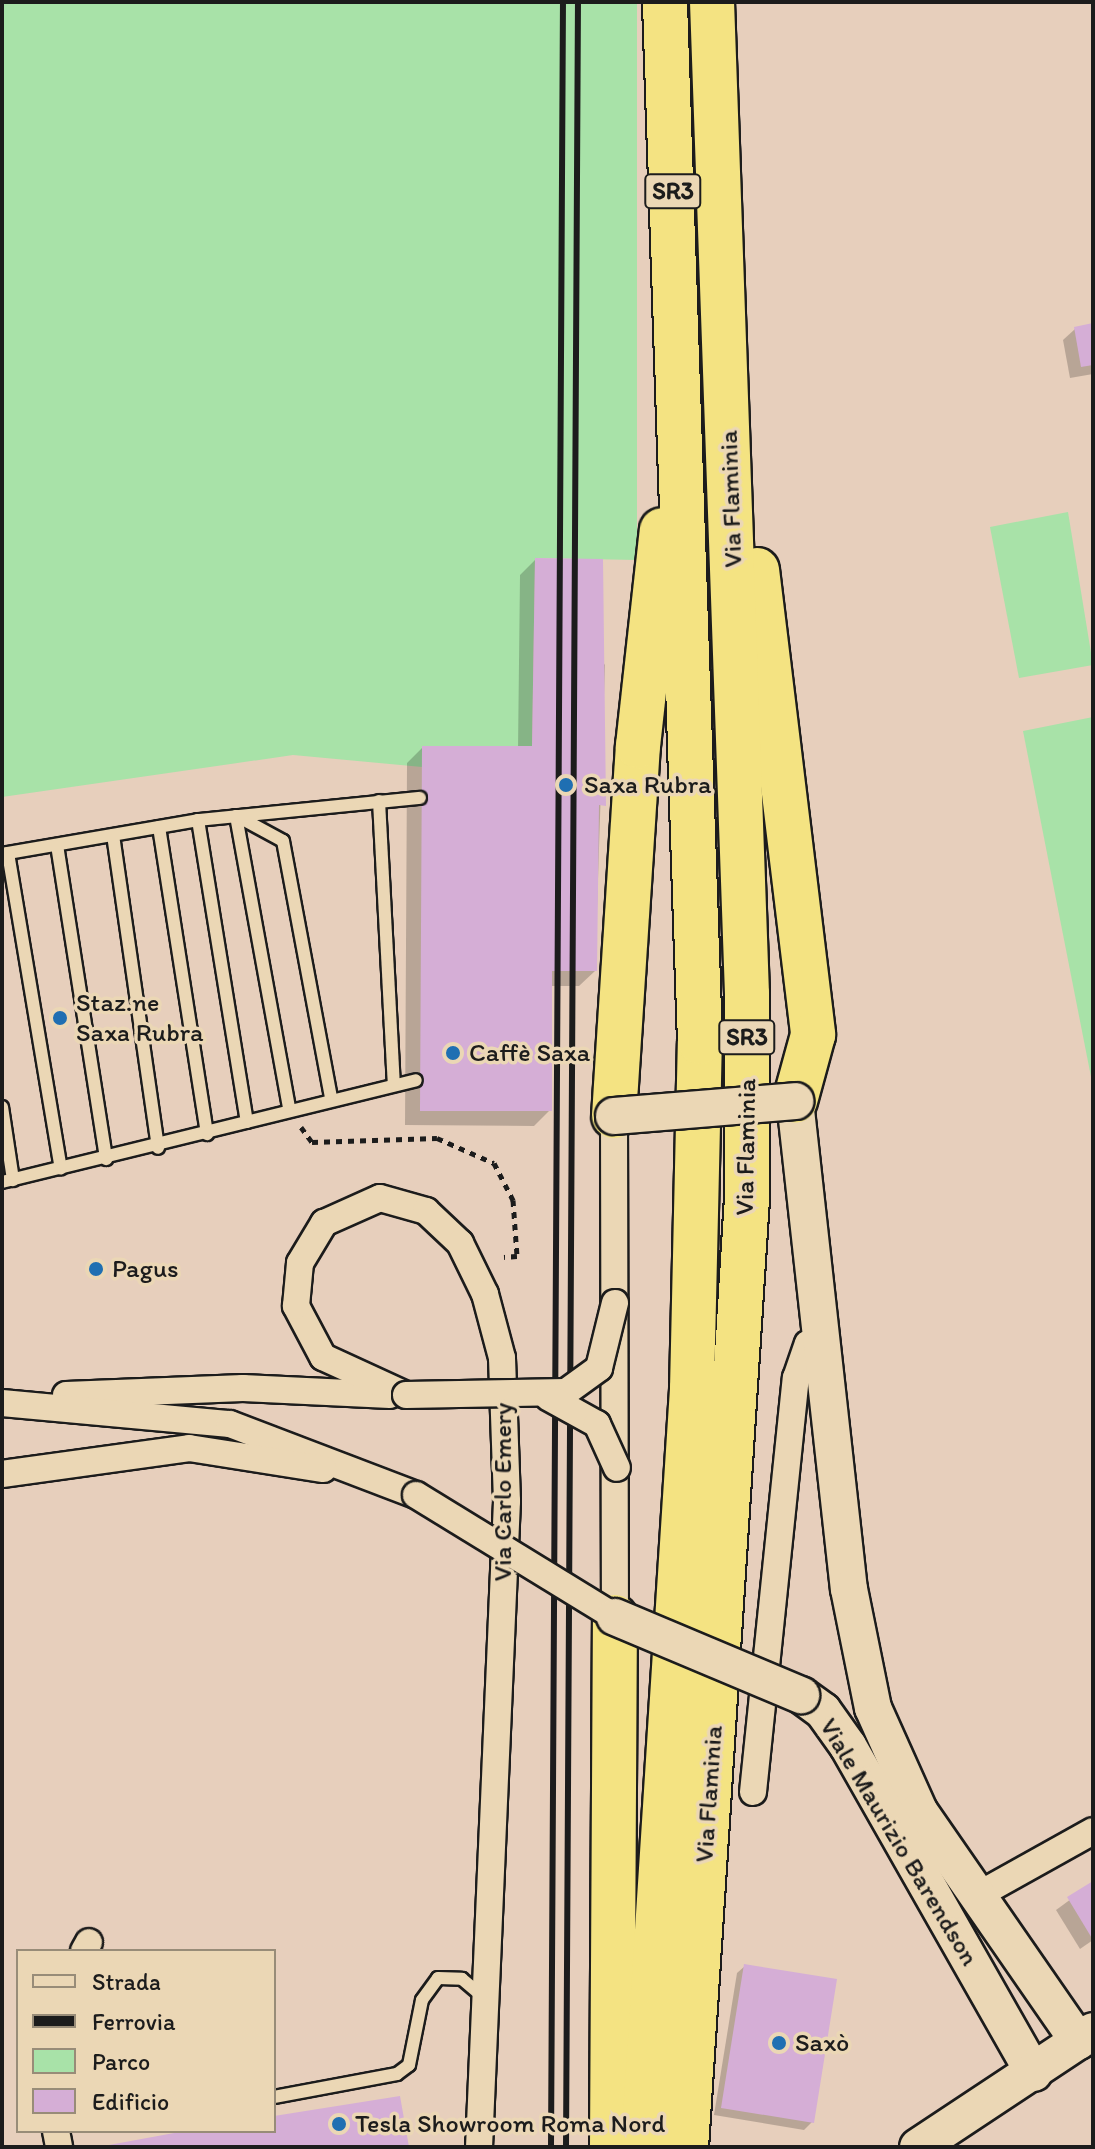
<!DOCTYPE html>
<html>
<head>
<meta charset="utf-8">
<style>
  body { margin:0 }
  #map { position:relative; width:1095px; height:2149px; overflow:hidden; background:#e7cfbc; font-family:Itim,sans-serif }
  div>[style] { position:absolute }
  .green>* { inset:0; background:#a8e2a8 }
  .shadow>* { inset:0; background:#0003 }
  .building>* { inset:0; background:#d5aed6 }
  .path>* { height:5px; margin-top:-2.5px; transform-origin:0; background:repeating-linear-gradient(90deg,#1c1c1c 0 6px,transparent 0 12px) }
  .roads { filter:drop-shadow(2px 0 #1c1c1c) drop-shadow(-2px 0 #1c1c1c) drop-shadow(0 2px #1c1c1c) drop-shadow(0 -2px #1c1c1c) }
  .lane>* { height:12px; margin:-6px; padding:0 6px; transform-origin:6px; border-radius:6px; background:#ebd7b5 }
  .street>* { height:26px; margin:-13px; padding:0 13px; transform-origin:13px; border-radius:13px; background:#ebd7b5 }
  .secondary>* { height:36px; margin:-18px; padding:0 18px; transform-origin:18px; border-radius:18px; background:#ebd7b5 }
  .highway>* { height:44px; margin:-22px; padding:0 22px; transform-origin:22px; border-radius:22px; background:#f4e382 }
  .rail>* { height:6px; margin:-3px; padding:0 3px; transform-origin:3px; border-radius:3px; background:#1c1c1c }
  .bridges { filter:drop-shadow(2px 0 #1c1c1c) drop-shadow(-2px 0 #1c1c1c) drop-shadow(0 2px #1c1c1c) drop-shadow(0 -2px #1c1c1c) }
  .street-bridge>* { height:26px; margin:-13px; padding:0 13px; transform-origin:13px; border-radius:13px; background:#ebd7b5 }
  .secondary-bridge>* { height:36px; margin:-18px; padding:0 18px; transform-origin:18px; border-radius:18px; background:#ebd7b5 }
  .dots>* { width:22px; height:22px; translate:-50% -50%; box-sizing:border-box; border:4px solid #ebd7b5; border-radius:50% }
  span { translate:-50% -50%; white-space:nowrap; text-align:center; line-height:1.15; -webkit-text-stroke:7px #ebd7b5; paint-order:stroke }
  .shield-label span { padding:2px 6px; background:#ebd7b5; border:2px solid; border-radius:6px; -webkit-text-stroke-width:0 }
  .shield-label { font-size:24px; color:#1c1c1c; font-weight:700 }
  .street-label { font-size:26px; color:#1c1c1c }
  .poi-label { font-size:26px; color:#1c1c1c }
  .left { translate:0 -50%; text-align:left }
  .frame { position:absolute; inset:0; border:4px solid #1c1c1c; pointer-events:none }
  .legend { position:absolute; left:16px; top:1949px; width:260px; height:184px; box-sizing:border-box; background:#ebd7b5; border:2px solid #988c78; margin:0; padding:10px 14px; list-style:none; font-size:24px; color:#1c1c1c }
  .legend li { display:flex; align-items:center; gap:16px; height:40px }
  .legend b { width:40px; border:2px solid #988c78 }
</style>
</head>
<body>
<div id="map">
  <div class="green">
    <i style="clip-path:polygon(2px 2px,637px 2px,637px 560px,535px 558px,532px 746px,422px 746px,422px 767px,293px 755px,2px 797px)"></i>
    <i style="clip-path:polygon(1068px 512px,1093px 665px,1019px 678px,990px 527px)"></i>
    <i style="clip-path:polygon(1093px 717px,1093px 1087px,1023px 731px)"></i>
  </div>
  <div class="shadow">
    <i style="clip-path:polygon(1093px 327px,1093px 374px,1070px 378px,1063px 340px,1075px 329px)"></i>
    <i style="clip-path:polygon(535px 560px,605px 665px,595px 971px,579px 986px,550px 986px,550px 1110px,534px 1126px,405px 1125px,407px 763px,422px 748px,518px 748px,520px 575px)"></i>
    <i style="clip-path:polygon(1093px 1883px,1093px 1940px,1080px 1949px,1056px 1910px)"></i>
    <i style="clip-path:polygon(745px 1966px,812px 2122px,804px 2130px,714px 2115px,737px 1973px)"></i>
  </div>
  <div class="building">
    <i style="clip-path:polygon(1093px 323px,1093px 365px,1081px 367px,1074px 327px)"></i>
    <i style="clip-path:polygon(535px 558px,603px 559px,606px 806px,599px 805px,597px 971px,552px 971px,552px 1111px,420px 1111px,422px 746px,532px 746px)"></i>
    <i style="clip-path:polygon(1093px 1881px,1093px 1940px,1067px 1897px)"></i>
    <i style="clip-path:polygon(744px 1964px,837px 1979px,814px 2123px,721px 2108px)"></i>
    <i style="clip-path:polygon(400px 2096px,409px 2147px,98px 2147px,185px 2131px,274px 2131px,274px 2116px)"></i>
  </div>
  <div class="path">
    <i style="left:301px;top:1127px;width:19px;rotate:54deg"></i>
    <i style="left:312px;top:1142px;width:125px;rotate:-1.8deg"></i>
    <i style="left:437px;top:1138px;width:62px;rotate:23.7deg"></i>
    <i style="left:494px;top:1163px;width:42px;rotate:62.8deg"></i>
    <i style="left:513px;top:1200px;width:56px;rotate:85.9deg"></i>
    <i style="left:517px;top:1256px;width:13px;rotate:176deg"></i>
  </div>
  <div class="roads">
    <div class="lane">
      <i style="left:379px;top:801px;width:282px;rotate:87deg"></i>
      <i style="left:236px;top:816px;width:298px;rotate:79.7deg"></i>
      <i style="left:237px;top:816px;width:52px;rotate:28.5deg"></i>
      <i style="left:283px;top:841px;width:260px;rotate:79.4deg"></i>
      <i style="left:198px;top:820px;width:306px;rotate:80.8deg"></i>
      <i style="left:159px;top:827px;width:311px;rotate:81.1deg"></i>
      <i style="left:113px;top:835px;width:316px;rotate:81.8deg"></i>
      <i style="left:57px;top:845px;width:318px;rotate:81.1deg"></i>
      <i style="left:8px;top:853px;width:320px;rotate:80.5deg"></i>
      <i style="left:2px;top:854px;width:199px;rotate:-9.8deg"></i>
      <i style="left:198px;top:820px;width:223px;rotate:-5.7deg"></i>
      <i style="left:2px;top:1107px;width:74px;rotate:81.4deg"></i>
      <i style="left:2px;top:1182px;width:426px;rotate:-13.8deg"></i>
      <i style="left:274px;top:2097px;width:125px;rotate:-10.6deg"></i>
      <i style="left:397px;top:2074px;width:15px;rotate:-37deg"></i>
      <i style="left:409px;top:2065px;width:66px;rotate:-78.7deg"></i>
      <i style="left:422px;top:2000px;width:27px;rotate:-54deg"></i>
      <i style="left:438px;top:1978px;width:24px;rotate:2deg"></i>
      <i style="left:462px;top:1979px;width:25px;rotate:40deg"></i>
    </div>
    <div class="street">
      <i style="left:614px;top:1116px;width:501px;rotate:89.89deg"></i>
      <i style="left:66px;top:1395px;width:177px;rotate:-2.3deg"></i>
      <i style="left:243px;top:1388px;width:147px;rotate:2.7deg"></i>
      <i style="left:406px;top:1395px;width:91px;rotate:-155.4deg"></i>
      <i style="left:323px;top:1357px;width:58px;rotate:-117.9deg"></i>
      <i style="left:296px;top:1306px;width:43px;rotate:-84.7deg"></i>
      <i style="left:300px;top:1263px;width:47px;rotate:-59deg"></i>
      <i style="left:324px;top:1223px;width:61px;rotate:-24.1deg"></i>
      <i style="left:380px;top:1198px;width:48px;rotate:15.8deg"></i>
      <i style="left:426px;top:1211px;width:47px;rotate:43.3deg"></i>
      <i style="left:460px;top:1243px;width:57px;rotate:63.9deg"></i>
      <i style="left:485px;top:1294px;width:66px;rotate:75.1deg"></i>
      <i style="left:502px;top:1358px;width:143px;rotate:88deg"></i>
      <i style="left:507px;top:1501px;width:647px;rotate:92.48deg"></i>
      <i style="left:2px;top:1403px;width:229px;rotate:5.3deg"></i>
      <i style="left:230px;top:1424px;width:199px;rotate:20.9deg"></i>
      <i style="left:2px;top:1474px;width:189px;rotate:-7.9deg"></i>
      <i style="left:189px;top:1448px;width:136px;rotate:8.9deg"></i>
      <i style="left:753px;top:1792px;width:416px;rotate:-84.1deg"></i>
      <i style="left:796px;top:1378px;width:36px;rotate:-71deg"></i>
      <i style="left:808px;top:1344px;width:14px;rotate:-30deg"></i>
      <i style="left:980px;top:1894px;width:129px;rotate:-29.1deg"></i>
      <i style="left:84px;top:1951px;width:10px;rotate:-61deg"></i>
      <i style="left:56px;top:2131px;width:16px;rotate:79deg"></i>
    </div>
    <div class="secondary">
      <i style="left:795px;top:1101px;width:491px;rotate:83.7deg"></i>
      <i style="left:849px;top:1589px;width:121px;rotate:78.6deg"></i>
      <i style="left:873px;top:1708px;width:113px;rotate:65.9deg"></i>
      <i style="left:919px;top:1811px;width:280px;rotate:55.3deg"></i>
      <i style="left:801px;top:1695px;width:27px;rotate:36deg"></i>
      <i style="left:823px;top:1711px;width:43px;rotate:54.5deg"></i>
      <i style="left:848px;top:1746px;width:376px;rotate:60.4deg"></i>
      <i style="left:918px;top:2147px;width:210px;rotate:-33.5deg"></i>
    </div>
    <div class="highway">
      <i style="left:757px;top:570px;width:468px;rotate:83.1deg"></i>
      <i style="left:813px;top:1035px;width:68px;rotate:105.3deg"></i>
      <i style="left:614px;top:1116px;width:371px;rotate:-86.3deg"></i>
      <i style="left:638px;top:746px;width:217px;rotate:-83.7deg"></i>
      <i style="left:612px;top:2147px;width:530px;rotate:-89.68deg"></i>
      <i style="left:643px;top:2147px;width:760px;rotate:-86.3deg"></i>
      <i style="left:692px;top:1389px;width:347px;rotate:-88.7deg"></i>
      <i style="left:700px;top:1042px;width:1041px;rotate:-91.93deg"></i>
      <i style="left:686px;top:2147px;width:950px;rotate:-86.32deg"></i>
      <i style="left:747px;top:1199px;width:205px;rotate:-90deg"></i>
      <i style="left:747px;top:994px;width:993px;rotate:-92.02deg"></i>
    </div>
  </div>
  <div class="rail">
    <i style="left:551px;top:2147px;width:2145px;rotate:-89.68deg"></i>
    <i style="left:566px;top:2147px;width:2145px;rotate:-89.68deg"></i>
  </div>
  <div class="bridges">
    <div class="street-bridge">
      <i style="left:406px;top:1395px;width:160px;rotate:-1.1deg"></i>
      <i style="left:566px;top:1392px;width:41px;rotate:-36deg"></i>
      <i style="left:599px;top:1368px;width:67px;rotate:-76.2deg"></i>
      <i style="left:548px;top:1397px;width:56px;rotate:28.9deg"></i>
      <i style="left:597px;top:1424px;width:48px;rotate:65.6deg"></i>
      <i style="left:416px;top:1495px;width:233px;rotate:31.5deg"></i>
    </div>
    <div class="secondary-bridge">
      <i style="left:614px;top:1116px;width:182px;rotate:-4.7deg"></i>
      <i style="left:615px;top:1617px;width:202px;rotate:22.8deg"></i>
    </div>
  </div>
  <div class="dots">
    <i style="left:566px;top:785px;background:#1f6fb2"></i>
    <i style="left:60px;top:1018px;background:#1f6fb2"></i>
    <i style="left:453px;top:1053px;background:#1f6fb2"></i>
    <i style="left:96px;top:1269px;background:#1f6fb2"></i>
    <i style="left:779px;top:2043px;background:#1f6fb2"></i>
    <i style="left:339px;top:2124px;background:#1f6fb2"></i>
  </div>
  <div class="shield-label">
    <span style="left:673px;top:191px">SR3</span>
    <span style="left:747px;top:1037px">SR3</span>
  </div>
  <div class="street-label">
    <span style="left:731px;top:499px;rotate:-92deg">Via Flaminia</span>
    <span style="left:746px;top:1147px;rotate:-89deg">Via Flaminia</span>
    <span style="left:503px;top:1492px;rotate:-90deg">Via Carlo Emery</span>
    <span style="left:709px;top:1794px;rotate:-86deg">Via Flaminia</span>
    <span style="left:899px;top:1842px;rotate:59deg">Viale Maurizio Barendson</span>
  </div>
  <div class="poi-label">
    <span class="left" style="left:584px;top:785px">Saxa Rubra</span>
    <span class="left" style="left:76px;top:1018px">Staz.ne<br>Saxa Rubra</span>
    <span class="left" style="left:469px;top:1053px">Caffè Saxa</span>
    <span class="left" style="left:112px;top:1269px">Pagus</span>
    <span class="left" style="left:795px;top:2043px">Saxò</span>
    <span class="left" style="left:355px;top:2124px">Tesla Showroom Roma Nord</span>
  </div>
  <div class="frame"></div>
  <ul class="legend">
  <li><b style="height:10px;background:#ebd7b5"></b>Strada</li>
  <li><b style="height:10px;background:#1c1c1c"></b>Ferrovia</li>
  <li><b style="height:22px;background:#a8e2a8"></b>Parco</li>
  <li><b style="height:22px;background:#d5aed6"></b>Edificio</li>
  </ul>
</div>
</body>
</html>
